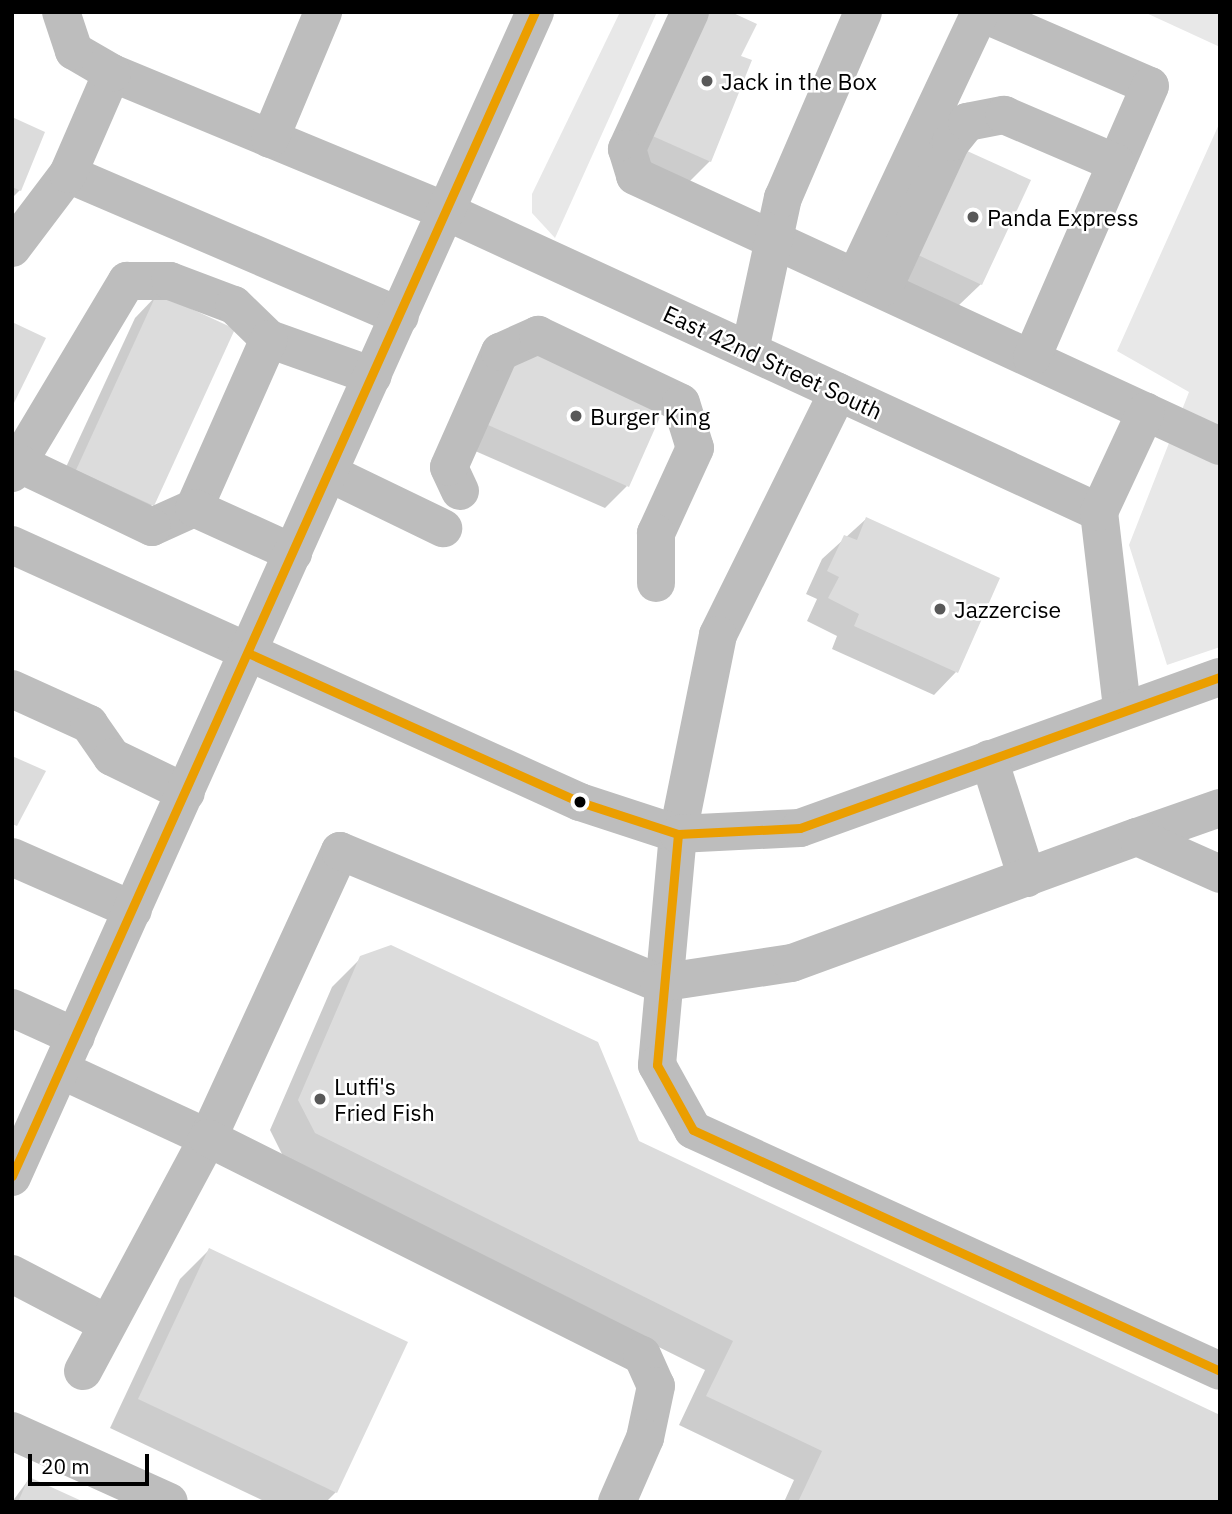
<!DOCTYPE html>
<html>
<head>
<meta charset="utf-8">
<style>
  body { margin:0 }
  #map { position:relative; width:1232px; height:1514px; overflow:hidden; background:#fff; font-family:"IBM Plex Sans",sans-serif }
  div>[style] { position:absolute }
  .green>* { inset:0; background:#e8e8e8 }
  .shadow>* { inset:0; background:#0003 }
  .building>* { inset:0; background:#dcdcdc }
  .minor>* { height:38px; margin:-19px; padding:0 19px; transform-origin:19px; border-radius:19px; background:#bdbdbd }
  .major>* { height:38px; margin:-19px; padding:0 19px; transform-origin:19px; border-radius:19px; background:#bdbdbd }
  .bus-1>* { height:9px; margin:-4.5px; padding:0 4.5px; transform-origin:4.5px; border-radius:4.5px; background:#eb9e00 }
  .dots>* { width:19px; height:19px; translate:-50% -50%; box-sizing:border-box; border:4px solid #fff; border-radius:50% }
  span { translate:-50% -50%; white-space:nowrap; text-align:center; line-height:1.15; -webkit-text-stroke:5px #fff; paint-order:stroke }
  .poi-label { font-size:23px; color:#000 }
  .left { translate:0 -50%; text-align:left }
  .street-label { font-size:23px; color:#000 }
  .frame { position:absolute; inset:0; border:14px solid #000; pointer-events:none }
  .scale { position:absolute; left:28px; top:1454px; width:121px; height:32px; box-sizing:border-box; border:4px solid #000; border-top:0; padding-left:9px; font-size:21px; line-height:24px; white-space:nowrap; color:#000; -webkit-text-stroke:5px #fff; paint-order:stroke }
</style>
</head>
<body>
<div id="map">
  <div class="green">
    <i style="clip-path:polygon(620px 12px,657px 12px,555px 238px,532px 213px,532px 194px)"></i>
    <i style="clip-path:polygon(1144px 12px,1220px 12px,1220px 47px)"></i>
    <i style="clip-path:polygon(1220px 122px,1220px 647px,1167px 665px,1129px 545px,1189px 392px,1117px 351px)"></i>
  </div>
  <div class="shadow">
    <i style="clip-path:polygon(739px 57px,710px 161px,681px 190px,621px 163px)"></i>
    <i style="clip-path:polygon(12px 119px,20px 190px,12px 198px)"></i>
    <i style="clip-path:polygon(965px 152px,981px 284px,958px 306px,895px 277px)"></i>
    <i style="clip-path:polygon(157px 295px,152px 505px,130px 527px,54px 493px,135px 318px)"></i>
    <i style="clip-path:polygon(500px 371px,627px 486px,605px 508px,466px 447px)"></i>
    <i style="clip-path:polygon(866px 519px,956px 672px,934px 695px,832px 649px,837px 636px,807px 621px,817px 599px,806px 594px,822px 559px)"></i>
    <i style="clip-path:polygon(361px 958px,637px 1142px,1220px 1502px,784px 1502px,794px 1480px,679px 1425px,705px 1370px,286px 1162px,270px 1130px,332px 987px)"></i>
    <i style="clip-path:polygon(209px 1250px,336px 1492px,326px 1502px,266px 1502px,110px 1428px,180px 1279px)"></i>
    <i style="clip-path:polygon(29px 1479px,80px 1502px,12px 1502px)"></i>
  </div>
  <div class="building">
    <i style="clip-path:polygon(704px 12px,731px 12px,757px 24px,741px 56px,752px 60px,711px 162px,648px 134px)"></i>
    <i style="clip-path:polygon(12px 117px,45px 132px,21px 191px,12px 187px)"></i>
    <i style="clip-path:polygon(965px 150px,1031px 180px,982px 285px,916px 254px)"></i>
    <i style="clip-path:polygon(157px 293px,235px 329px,154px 506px,76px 470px)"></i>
    <i style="clip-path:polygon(12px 322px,46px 338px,12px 407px)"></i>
    <i style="clip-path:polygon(522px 346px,664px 408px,629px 487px,488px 425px)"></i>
    <i style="clip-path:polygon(866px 517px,1000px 578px,958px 673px,854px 626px,859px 614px,828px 598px,839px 577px,827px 571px,844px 535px,857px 540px)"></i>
    <i style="clip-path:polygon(12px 756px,46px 771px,17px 826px,12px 824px)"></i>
    <i style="clip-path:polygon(391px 945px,598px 1042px,639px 1141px,1220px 1415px,1220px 1502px,798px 1502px,822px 1451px,706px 1396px,733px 1341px,315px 1133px,298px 1100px,360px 956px)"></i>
    <i style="clip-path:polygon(209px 1248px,408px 1342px,337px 1493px,138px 1399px)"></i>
    <i style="clip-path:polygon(29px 1477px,84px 1502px,18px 1502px)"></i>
  </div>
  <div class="minor">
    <i style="left:690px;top:12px;width:151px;rotate:114.7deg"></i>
    <i style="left:627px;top:149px;width:28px;rotate:73deg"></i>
    <i style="left:635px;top:176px;width:644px;rotate:24.78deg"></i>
    <i style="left:979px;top:12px;width:186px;rotate:23.4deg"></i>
    <i style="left:1150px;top:86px;width:296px;rotate:113.5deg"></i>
    <i style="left:112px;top:73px;width:363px;rotate:22.5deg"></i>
    <i style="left:447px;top:212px;width:718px;rotate:24.71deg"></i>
    <i style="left:270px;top:139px;width:138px;rotate:-67.3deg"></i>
    <i style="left:68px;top:174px;width:361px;rotate:23.2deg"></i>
    <i style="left:12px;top:248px;width:93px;rotate:-52.9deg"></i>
    <i style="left:68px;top:174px;width:110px;rotate:-66.5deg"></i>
    <i style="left:112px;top:73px;width:44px;rotate:-149.9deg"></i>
    <i style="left:74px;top:51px;width:41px;rotate:-108.4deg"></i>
    <i style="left:857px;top:274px;width:289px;rotate:-64.8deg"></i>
    <i style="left:884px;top:287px;width:160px;rotate:-65.2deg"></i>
    <i style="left:951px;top:142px;width:26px;rotate:-51deg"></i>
    <i style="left:967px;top:122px;width:38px;rotate:-11deg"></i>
    <i style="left:1004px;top:115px;width:122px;rotate:23.2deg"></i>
    <i style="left:269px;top:339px;width:110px;rotate:19.6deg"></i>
    <i style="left:750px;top:350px;width:156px;rotate:-77.8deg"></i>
    <i style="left:783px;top:198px;width:202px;rotate:-66.7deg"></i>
    <i style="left:838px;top:392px;width:271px;rotate:116.3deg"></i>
    <i style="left:718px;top:635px;width:203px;rotate:101.4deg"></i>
    <i style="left:678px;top:834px;width:232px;rotate:95.2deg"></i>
    <i style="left:657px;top:1065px;width:74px;rotate:61deg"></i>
    <i style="left:693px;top:1130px;width:579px;rotate:24.57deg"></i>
    <i style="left:12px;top:473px;width:224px;rotate:-59.1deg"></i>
    <i style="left:127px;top:281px;width:43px"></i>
    <i style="left:170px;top:281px;width:68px;rotate:20.6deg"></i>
    <i style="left:234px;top:305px;width:49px;rotate:44.2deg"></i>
    <i style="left:269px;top:339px;width:185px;rotate:113.9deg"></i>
    <i style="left:194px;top:508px;width:46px;rotate:155.7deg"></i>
    <i style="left:152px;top:527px;width:148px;rotate:-154.5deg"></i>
    <i style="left:329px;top:473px;width:127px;rotate:25.8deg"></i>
    <i style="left:460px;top:491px;width:26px;rotate:-115deg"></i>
    <i style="left:449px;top:467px;width:126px;rotate:-66.1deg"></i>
    <i style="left:500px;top:352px;width:42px;rotate:-24.1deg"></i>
    <i style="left:538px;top:335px;width:158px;rotate:25.4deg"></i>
    <i style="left:681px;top:403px;width:47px;rotate:72.7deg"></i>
    <i style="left:695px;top:448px;width:94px;rotate:114.6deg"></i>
    <i style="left:656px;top:533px;width:50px;rotate:90deg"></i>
    <i style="left:194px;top:508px;width:109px;rotate:24.4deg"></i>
    <i style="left:1099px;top:512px;width:198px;rotate:83.3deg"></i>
    <i style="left:1099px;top:512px;width:111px;rotate:-65deg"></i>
    <i style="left:12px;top:545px;width:623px;rotate:24.35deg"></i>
    <i style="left:580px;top:802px;width:103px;rotate:18.1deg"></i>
    <i style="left:678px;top:834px;width:122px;rotate:-2.8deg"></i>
    <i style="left:800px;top:828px;width:446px;rotate:-19.8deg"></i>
    <i style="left:12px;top:689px;width:85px;rotate:24.4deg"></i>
    <i style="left:89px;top:724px;width:40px;rotate:55.1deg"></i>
    <i style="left:112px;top:757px;width:82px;rotate:25.9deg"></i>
    <i style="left:989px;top:759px;width:125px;rotate:72.3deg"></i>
    <i style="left:1137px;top:837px;width:88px;rotate:-19.3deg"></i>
    <i style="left:12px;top:857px;width:132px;rotate:23.7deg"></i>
    <i style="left:12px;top:1008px;width:70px;rotate:24.4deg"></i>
    <i style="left:61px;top:1070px;width:162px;rotate:24.8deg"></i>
    <i style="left:208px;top:1138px;width:316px;rotate:-65.3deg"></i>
    <i style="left:340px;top:851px;width:345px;rotate:22.5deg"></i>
    <i style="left:659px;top:983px;width:134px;rotate:-8.6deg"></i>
    <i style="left:792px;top:963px;width:367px;rotate:-20.1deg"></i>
    <i style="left:1137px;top:837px;width:91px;rotate:24deg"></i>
    <i style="left:12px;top:1274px;width:104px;rotate:27.6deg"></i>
    <i style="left:83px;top:1371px;width:264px;rotate:-61.8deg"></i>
    <i style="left:208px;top:1138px;width:485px;rotate:26.6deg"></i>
    <i style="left:642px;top:1355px;width:34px;rotate:66deg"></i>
    <i style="left:656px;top:1386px;width:53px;rotate:101.9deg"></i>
    <i style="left:645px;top:1438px;width:70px;rotate:113.6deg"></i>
    <i style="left:12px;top:1431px;width:172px;rotate:24.3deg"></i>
  </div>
  <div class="major">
    <i style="left:12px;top:1177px;width:1277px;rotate:-65.82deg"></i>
  </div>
  <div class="bus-1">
    <i style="left:248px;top:653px;width:364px;rotate:24.2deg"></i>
    <i style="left:580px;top:802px;width:103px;rotate:18.1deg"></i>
    <i style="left:678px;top:834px;width:122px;rotate:-2.8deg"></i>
    <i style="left:800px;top:828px;width:446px;rotate:-19.8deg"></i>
    <i style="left:678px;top:834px;width:232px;rotate:95.2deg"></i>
    <i style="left:657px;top:1065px;width:74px;rotate:61deg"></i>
    <i style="left:693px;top:1130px;width:579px;rotate:24.57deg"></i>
    <i style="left:12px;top:1176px;width:1276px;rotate:-65.81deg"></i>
  </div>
  <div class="dots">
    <i style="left:707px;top:81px;background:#595959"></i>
    <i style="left:973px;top:217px;background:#595959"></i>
    <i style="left:576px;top:416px;background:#595959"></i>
    <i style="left:940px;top:609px;background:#595959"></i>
    <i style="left:580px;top:802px;background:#000"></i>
    <i style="left:320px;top:1099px;background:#595959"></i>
  </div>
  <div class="poi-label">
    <span class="left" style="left:721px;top:81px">Jack in the Box</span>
    <span class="left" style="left:987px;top:217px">Panda Express</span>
    <span class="left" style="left:590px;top:416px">Burger King</span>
    <span class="left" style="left:954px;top:609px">Jazzercise</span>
    <span class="left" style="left:334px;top:1099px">Lutfi's<br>Fried Fish</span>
  </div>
  <div class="street-label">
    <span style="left:773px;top:362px;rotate:25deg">East 42nd Street South</span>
  </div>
  <div class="frame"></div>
  <div class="scale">20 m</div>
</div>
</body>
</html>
